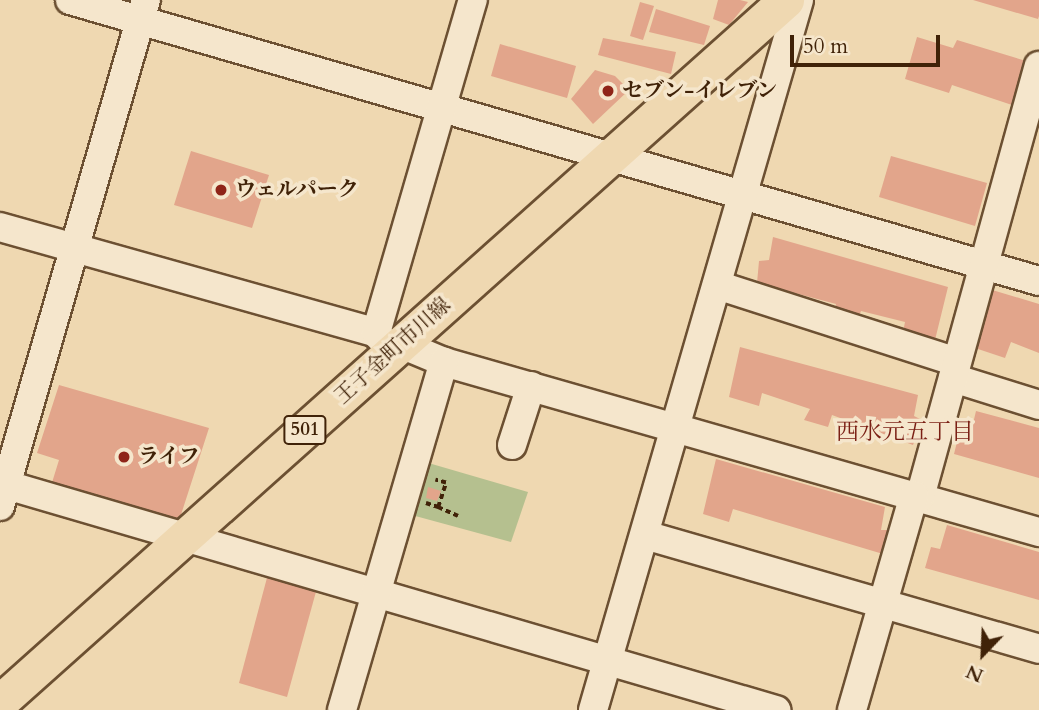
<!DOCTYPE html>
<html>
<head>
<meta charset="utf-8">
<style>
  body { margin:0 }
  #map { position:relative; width:1039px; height:710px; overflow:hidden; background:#efd8b1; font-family:Cardo,"Noto Serif JP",serif }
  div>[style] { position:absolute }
  .green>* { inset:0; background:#b5c08f }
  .building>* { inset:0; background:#e2a58b }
  .path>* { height:3.5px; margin-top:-1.75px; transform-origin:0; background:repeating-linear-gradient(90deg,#402208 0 5px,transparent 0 8.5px) }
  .roads { filter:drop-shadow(2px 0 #6c5032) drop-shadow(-2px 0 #6c5032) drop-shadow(0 2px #6c5032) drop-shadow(0 -2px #6c5032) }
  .minor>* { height:28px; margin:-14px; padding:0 14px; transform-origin:14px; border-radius:14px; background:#f5e6cc }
  .major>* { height:35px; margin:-17.5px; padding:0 17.5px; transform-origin:17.5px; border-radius:17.5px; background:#efd8b1 }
  .dots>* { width:19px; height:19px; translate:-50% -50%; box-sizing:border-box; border:4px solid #f5e6cc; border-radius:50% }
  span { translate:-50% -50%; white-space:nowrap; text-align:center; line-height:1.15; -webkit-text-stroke:7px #f5e6cc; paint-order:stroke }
  .shield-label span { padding:2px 5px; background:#f5e6cc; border:2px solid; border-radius:5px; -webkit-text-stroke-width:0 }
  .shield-label { font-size:19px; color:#402208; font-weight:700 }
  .poi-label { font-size:21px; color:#402208; font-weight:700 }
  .left { translate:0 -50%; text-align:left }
  .street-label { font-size:21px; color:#402208 }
  .neighbourhood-label { font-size:23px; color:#7a1f14 }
  .north { position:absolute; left:948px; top:619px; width:70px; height:70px; -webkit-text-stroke:5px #f5e6cc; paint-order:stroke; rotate:203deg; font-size:19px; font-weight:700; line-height:28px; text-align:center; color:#402208 }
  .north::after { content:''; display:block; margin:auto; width:24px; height:32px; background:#402208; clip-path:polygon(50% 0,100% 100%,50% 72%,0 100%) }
  .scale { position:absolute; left:790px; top:35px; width:150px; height:32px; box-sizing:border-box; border:4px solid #402208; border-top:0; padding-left:9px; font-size:21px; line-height:24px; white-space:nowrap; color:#402208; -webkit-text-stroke:5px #f5e6cc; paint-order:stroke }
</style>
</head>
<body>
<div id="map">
  <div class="green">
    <i style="clip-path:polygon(425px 462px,528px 492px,511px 542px,408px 514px)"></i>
  </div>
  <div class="building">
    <i style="clip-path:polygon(718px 0,740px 0,748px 2px,729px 25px,713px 19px)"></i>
    <i style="clip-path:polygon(973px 0,1039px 0,1039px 16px,1038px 19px)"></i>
    <i style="clip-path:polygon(640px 2px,654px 6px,643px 40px,630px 36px)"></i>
    <i style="clip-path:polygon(656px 9px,710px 26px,704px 45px,649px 32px)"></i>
    <i style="clip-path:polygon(917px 37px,953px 48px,957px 40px,1026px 61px,1012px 105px,952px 85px,949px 93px,905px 79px)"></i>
    <i style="clip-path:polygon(603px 38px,676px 52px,671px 74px,598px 55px)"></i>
    <i style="clip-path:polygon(500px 44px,576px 66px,567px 98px,491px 76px)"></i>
    <i style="clip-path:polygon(595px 70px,615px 76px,629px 90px,593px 124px,571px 99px)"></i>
    <i style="clip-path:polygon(191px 151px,269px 175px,252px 228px,174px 205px)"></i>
    <i style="clip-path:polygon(891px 156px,987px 183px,975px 226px,879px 197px)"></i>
    <i style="clip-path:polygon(773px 237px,948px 287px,935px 340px,903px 332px,905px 322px,861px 311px,857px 321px,834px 313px,836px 304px,757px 283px,759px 261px,769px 260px)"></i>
    <i style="clip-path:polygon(989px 289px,1039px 304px,1039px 353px,1011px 342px,1005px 358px,972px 347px)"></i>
    <i style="clip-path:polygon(740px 347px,918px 395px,914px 416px,922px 420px,913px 445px,832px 415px,828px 427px,804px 420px,810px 409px,762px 393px,759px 406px,729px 397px)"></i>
    <i style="clip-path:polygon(59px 385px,209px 428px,178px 524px,50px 489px,59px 460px,37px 453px)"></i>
    <i style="clip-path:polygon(976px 411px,1039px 428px,1039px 478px,954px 454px,960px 430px,971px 432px)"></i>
    <i style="clip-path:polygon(716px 459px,885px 507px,881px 530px,891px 530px,883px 554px,733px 509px,729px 522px,703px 514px)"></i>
    <i style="clip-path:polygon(428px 487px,441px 491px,437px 501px,426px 498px)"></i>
    <i style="clip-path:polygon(947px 525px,1039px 552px,1039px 600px,925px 568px,931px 547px,940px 549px)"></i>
    <i style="clip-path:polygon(268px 574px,317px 588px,287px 697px,239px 683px)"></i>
  </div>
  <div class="path">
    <i style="left:426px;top:503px;width:13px;rotate:18deg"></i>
    <i style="left:438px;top:507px;width:25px;rotate:-72deg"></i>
    <i style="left:446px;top:483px;width:11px;rotate:-165deg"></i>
    <i style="left:438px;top:507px;width:22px;rotate:24deg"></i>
  </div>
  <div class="roads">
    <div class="minor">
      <i style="left:70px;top:0;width:1009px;rotate:16.17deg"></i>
      <i style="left:0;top:227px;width:391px;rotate:15.7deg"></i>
      <i style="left:717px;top:285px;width:249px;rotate:17.8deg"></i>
      <i style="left:401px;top:344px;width:47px;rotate:22.7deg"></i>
      <i style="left:444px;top:362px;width:619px;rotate:15.95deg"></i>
      <i style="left:388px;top:346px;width:18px;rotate:-133deg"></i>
      <i style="left:376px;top:333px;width:347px;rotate:-73.8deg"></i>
      <i style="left:953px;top:378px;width:90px;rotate:17.4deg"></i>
      <i style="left:512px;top:445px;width:62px;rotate:-72.1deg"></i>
      <i style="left:0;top:483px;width:809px;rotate:16.31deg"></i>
      <i style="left:920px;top:497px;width:447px;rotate:-74.6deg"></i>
      <i style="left:0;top:506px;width:527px;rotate:-73.91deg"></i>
      <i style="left:645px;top:535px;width:410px;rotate:16.1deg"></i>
      <i style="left:342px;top:710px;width:363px;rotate:-73.7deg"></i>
      <i style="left:593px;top:710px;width:739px;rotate:-73.82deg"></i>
      <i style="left:852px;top:710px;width:224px;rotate:-73.9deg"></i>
    </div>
    <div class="major">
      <i style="left:0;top:702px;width:1054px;rotate:-41.77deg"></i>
    </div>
  </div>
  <div class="dots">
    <i style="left:608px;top:91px;background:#8f2418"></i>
    <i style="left:221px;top:190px;background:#8f2418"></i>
    <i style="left:124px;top:457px;background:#8f2418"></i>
  </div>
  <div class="shield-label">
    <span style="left:305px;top:430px">501</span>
  </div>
  <div class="poi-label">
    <span class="left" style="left:622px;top:91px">セブン-イレブン</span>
    <span class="left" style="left:235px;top:190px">ウェルパーク</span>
    <span class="left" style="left:138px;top:457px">ライフ</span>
  </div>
  <div class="street-label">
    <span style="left:393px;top:351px;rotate:-42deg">王子金町市川線</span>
  </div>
  <div class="neighbourhood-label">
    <span style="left:905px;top:432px">西水元五丁目</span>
  </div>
  <div class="north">N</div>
  <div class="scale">50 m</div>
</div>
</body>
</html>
